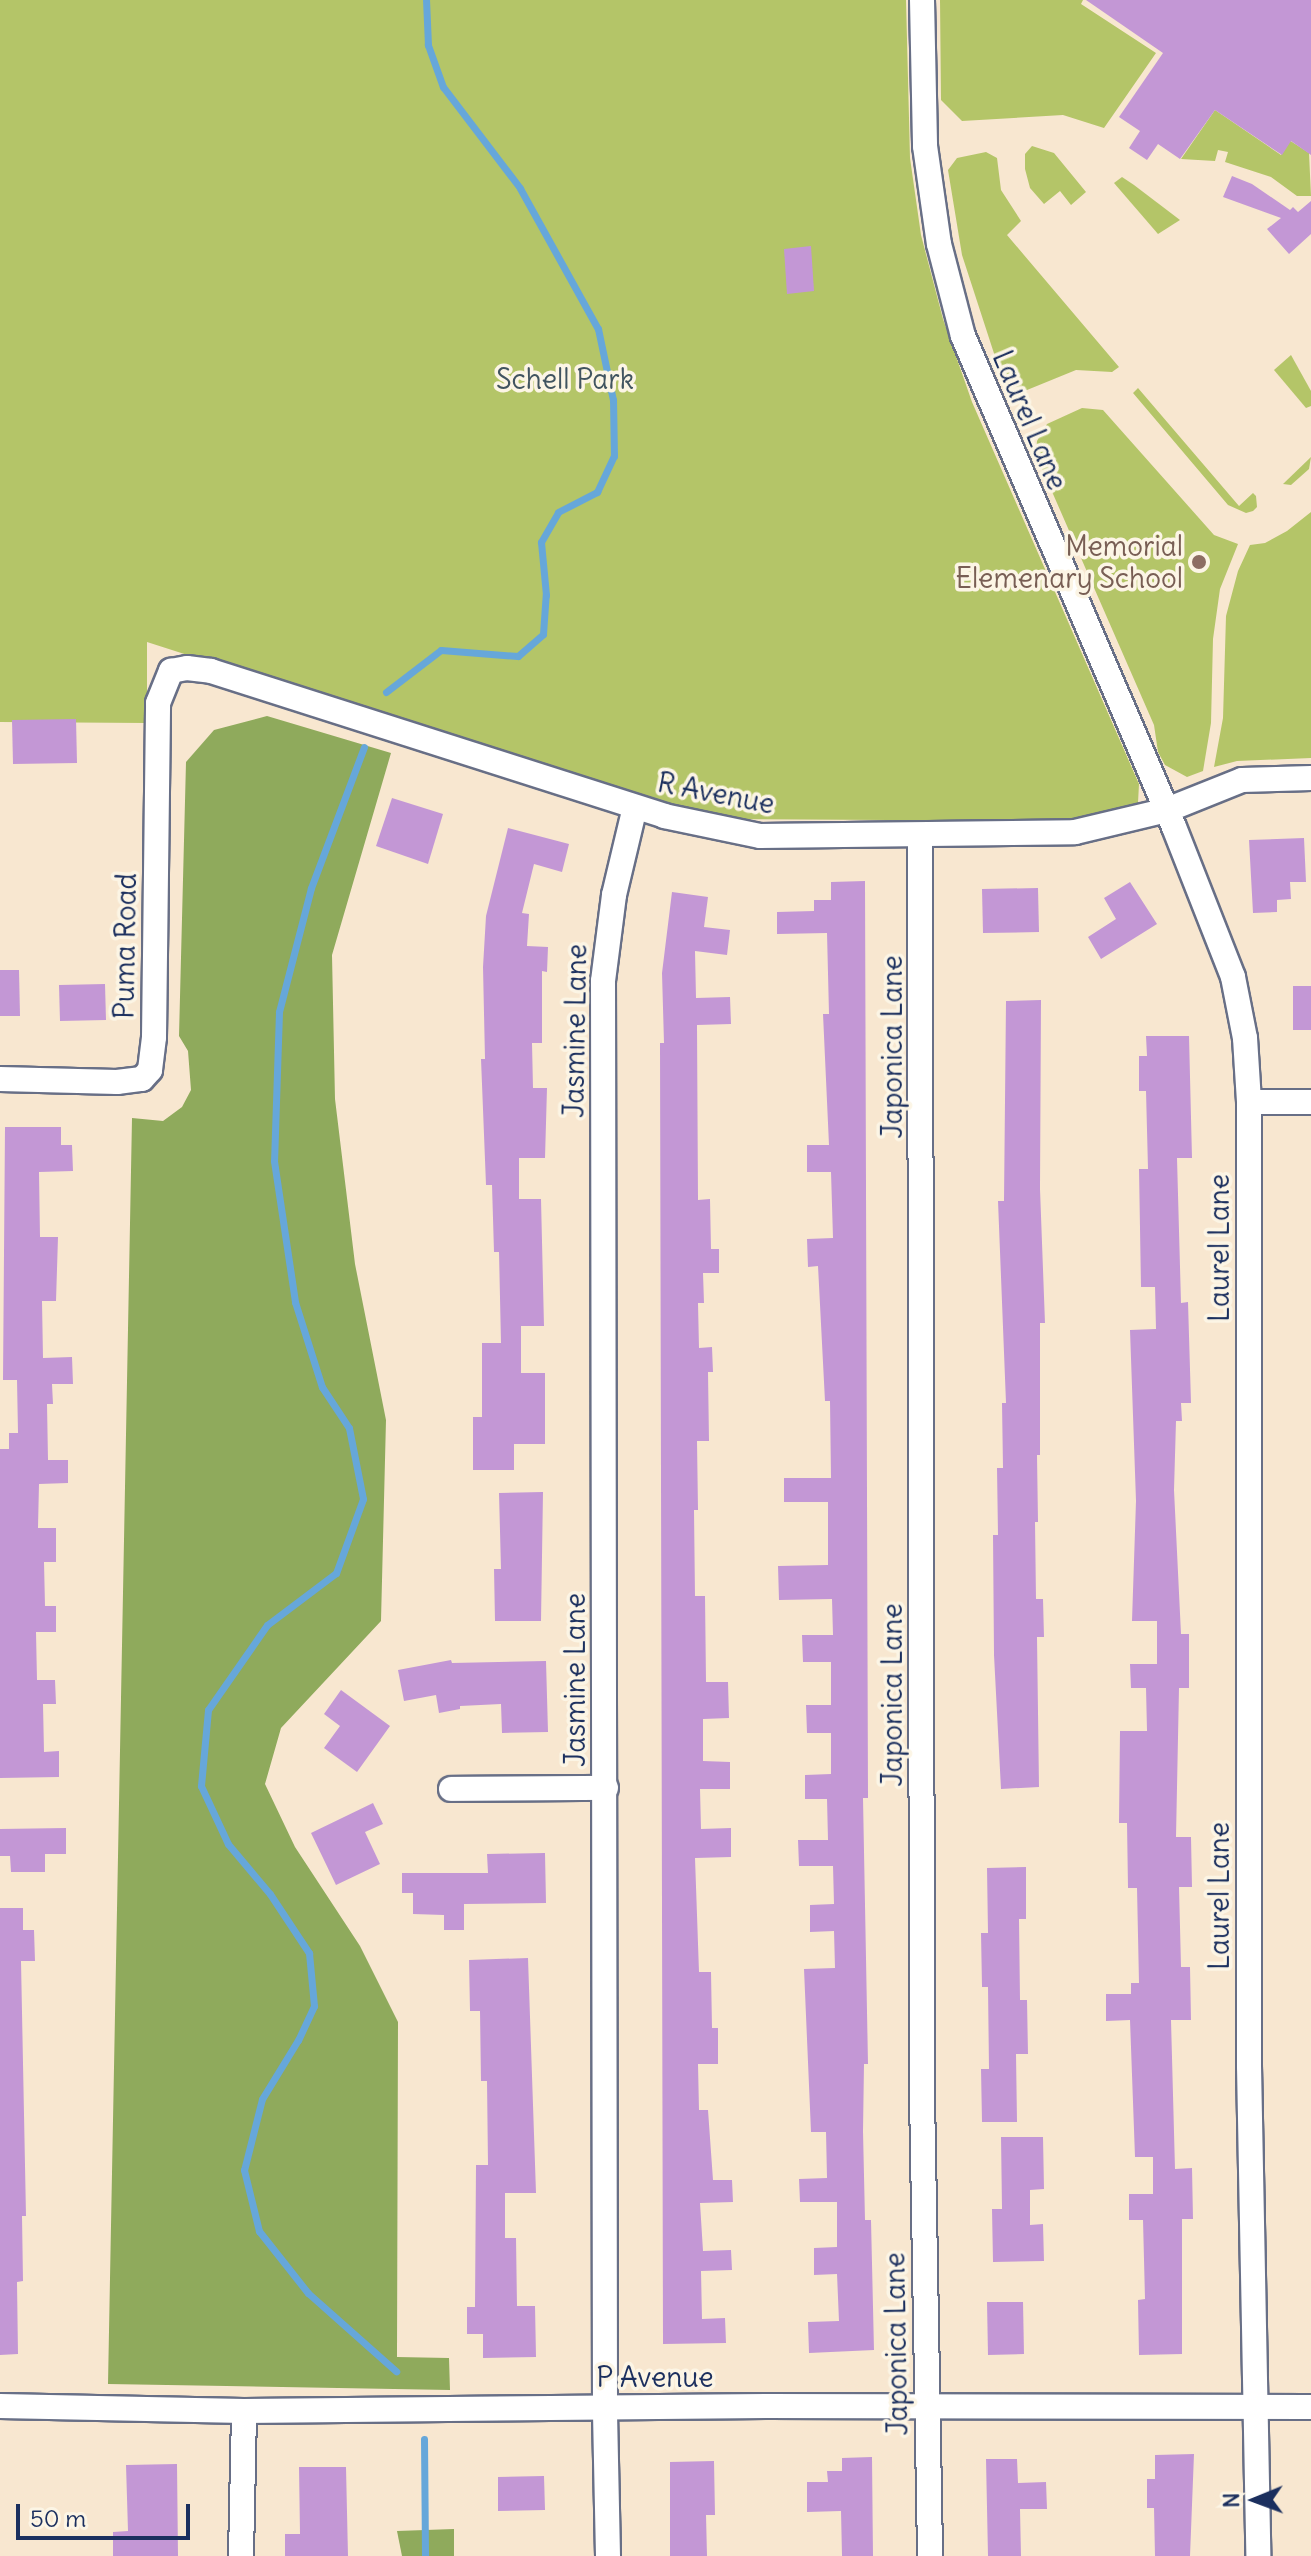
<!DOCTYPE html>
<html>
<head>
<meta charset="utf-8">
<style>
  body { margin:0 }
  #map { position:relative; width:1311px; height:2556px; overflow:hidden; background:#f8e7d0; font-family:Delius,sans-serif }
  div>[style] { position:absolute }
  .green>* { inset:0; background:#b4c568 }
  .forest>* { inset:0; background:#8faa5c }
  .stream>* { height:7px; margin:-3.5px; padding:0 3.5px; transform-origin:3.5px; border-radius:3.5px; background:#66a7da }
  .building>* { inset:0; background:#c397d5 }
  .roads { filter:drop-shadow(2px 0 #686f86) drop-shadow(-2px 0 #686f86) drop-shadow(0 2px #686f86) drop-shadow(0 -2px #686f86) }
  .minor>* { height:24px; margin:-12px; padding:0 12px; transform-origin:12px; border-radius:12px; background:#fff }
  .dots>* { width:22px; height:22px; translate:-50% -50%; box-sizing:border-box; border:4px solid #fcf5e5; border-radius:50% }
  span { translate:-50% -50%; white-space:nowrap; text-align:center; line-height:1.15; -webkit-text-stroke:7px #fcf5e5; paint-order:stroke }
  .park-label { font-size:28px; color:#415460 }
  .street-label { font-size:28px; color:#1b2f5e }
  .education-label { font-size:28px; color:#785e54 }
  .right { translate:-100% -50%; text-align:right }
  .north { position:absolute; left:1215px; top:2460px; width:80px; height:80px; -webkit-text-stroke:6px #fcf5e5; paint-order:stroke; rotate:269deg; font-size:22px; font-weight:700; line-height:32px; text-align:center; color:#1b2f5e }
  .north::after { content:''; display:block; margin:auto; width:28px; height:36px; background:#1b2f5e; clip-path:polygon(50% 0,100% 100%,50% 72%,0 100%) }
  .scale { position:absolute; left:16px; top:2504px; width:174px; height:36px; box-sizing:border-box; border:4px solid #1b2f5e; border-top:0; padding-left:10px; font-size:24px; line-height:28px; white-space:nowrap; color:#1b2f5e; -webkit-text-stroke:6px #fcf5e5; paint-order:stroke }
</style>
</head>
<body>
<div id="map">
  <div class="green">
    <i style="clip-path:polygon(0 0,906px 0,910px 158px,921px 235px,943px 319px,972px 402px,1139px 784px,1138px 803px,1130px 811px,1072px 821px,708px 819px,656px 806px,147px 642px,147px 723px,0 722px)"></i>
    <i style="clip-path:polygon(940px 0,1083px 0,1081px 4px,1156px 53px,1104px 128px,1063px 115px,962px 121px,941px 100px)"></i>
    <i style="clip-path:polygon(1215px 110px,1281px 155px,1289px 140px,1309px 153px,1311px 196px,1297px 196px,1271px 177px,1225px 162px,1228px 152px,1218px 150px,1215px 161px,1181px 159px)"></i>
    <i style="clip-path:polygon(1032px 146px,1054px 153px,1086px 192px,1071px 205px,1060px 191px,1044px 204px,1030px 188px,1025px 169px,1025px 154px)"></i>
    <i style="clip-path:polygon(986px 152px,997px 158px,1001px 190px,1021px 221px,1007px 235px,1119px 367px,1112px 372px,1076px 370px,1027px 390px,1005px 383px,1002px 378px,962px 255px,948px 170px,957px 158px)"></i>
    <i style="clip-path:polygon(1122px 177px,1134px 185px,1180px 220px,1158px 234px,1114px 183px)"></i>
    <i style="clip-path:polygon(1291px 355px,1311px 391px,1311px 406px,1306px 408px,1274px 370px)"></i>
    <i style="clip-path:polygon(1138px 388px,1239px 506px,1253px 493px,1256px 496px,1257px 507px,1253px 511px,1246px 513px,1228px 505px,1133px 393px)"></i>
    <i style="clip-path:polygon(1082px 408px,1103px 410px,1214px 535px,1238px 544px,1220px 589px,1213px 639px,1211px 723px,1203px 771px,1187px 777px,1165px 765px,1158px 752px,1154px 725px,1036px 455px,1037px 441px,1047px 424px)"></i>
    <i style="clip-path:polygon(1311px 457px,1309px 469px,1291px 485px,1283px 484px)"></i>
    <i style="clip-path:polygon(1311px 512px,1311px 758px,1237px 761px,1214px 767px,1223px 718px,1226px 616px,1238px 571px,1250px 545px,1265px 543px,1287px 531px)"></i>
  </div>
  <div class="forest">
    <i style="clip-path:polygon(267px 716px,391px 753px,332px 955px,335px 1099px,355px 1264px,386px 1420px,381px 1621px,281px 1728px,265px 1784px,295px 1847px,360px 1946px,398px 2022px,397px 2357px,449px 2358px,450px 2390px,108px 2384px,132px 1118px,163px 1121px,182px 1107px,191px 1090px,188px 1051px,179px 1036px,186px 762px,214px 730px)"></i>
    <i style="clip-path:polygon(454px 2529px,454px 2556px,402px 2556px,397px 2531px)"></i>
  </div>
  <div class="stream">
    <i style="left:386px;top:692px;width:69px;rotate:-37.4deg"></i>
    <i style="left:441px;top:650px;width:77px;rotate:4.5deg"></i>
    <i style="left:518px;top:656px;width:33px;rotate:-41deg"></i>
    <i style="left:543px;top:634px;width:39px;rotate:-86deg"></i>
    <i style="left:546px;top:595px;width:53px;rotate:-95.4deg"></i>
    <i style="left:541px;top:542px;width:34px;rotate:-60deg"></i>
    <i style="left:558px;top:512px;width:44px;rotate:-27.1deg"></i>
    <i style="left:597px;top:492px;width:40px;rotate:-65deg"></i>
    <i style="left:614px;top:456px;width:56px;rotate:-91deg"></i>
    <i style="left:613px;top:400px;width:73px;rotate:-101.9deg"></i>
    <i style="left:598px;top:329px;width:161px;rotate:-119deg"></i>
    <i style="left:520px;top:188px;width:127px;rotate:-127.3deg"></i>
    <i style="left:443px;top:87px;width:45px;rotate:-109.7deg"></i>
    <i style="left:428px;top:45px;width:45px;rotate:-92.5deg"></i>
    <i style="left:364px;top:747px;width:151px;rotate:110.6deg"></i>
    <i style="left:311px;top:888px;width:128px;rotate:104.5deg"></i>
    <i style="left:279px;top:1012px;width:149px;rotate:91.9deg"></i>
    <i style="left:274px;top:1161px;width:143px;rotate:81.5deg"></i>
    <i style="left:295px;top:1302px;width:89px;rotate:72.4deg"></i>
    <i style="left:322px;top:1387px;width:49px;rotate:56.6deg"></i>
    <i style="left:349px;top:1428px;width:72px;rotate:78.8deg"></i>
    <i style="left:363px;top:1499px;width:79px;rotate:110deg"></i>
    <i style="left:336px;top:1573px;width:86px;rotate:143deg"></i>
    <i style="left:267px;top:1625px;width:103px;rotate:124.8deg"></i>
    <i style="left:208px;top:1710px;width:76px;rotate:95.3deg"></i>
    <i style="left:201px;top:1786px;width:64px;rotate:65deg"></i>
    <i style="left:228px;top:1844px;width:65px;rotate:50deg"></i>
    <i style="left:270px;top:1894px;width:71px;rotate:56.5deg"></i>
    <i style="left:309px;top:1953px;width:53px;rotate:84.6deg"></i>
    <i style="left:314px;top:2006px;width:38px;rotate:115deg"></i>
    <i style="left:298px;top:2040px;width:69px;rotate:121.4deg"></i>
    <i style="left:262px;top:2099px;width:73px;rotate:104.2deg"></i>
    <i style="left:244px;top:2170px;width:63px;rotate:76.2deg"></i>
    <i style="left:259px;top:2231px;width:79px;rotate:51.7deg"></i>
    <i style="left:308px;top:2293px;width:118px;rotate:41.6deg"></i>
    <i style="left:424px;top:2439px;width:117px;rotate:89.5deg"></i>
  </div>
  <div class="building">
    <i style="clip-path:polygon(1086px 0,1311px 0,1311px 155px,1291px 141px,1282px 155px,1215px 110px,1180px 159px,1158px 144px,1147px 160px,1129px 148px,1140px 131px,1119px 117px,1163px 53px)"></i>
    <i style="clip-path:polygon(1232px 176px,1252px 184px,1290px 210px,1293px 207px,1298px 212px,1311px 201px,1311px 234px,1289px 254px,1267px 229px,1281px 218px,1223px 197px)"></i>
    <i style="clip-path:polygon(811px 246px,814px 291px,787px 294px,784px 249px)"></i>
    <i style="clip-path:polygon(76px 719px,77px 763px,13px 764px,12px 720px)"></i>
    <i style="clip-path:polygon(392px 798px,443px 814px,428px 864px,376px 846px)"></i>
    <i style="clip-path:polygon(508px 828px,569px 844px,562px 872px,534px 864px,522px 913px,529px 914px,527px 946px,548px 947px,547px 972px,542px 971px,542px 1043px,532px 1043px,533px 1088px,547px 1088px,545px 1158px,519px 1158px,519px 1199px,541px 1199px,544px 1326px,521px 1326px,521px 1373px,545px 1373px,545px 1444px,514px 1444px,514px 1470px,473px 1470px,473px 1417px,482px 1417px,482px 1343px,501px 1343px,499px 1252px,494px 1252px,492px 1185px,486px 1185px,481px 1059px,485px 1059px,483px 967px,486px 916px)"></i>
    <i style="clip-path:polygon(1304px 838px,1306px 882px,1290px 882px,1291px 899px,1277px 900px,1277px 912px,1253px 913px,1249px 840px)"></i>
    <i style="clip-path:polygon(865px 881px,868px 1798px,863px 1798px,868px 2064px,864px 2064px,863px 2131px,865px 2220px,871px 2220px,874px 2350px,809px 2353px,808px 2322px,839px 2321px,837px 2274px,814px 2275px,814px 2248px,837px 2247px,837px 2202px,800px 2202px,799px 2179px,827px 2178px,826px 2132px,811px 2132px,804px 1969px,835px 1968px,834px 1931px,810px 1932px,810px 1905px,834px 1904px,833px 1866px,799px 1866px,798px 1840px,828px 1840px,827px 1799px,805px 1799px,805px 1775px,831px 1774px,831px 1733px,807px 1733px,806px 1705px,831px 1705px,831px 1662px,803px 1662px,802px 1635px,833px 1635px,832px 1599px,779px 1600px,778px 1566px,828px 1565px,828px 1502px,784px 1502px,784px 1478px,831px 1478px,830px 1401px,825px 1401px,818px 1266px,808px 1267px,807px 1239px,833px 1238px,831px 1172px,807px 1172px,807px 1145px,829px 1145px,823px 1014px,829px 1014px,827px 933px,777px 934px,777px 912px,814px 911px,814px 900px,831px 900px,831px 882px)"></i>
    <i style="clip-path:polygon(1130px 882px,1157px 924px,1101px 959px,1088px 937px,1116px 919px,1104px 898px)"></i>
    <i style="clip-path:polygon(1038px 888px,1039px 932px,983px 933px,982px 889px)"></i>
    <i style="clip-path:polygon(672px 892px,708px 897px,704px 927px,730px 930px,727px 955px,695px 951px,696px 998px,730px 997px,731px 1024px,697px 1025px,698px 1200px,710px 1199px,711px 1249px,719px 1249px,719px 1273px,703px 1273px,704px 1303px,698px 1303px,699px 1348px,712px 1347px,713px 1372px,708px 1372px,709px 1441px,697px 1441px,698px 1510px,694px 1510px,695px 1596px,705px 1596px,706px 1682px,728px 1682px,729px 1718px,703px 1719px,703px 1761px,730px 1762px,730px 1789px,700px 1789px,701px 1829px,731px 1828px,731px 1857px,695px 1858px,699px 1972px,711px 1972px,712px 2028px,718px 2028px,718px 2064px,698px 2064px,699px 2110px,708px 2110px,713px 2180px,732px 2180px,733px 2202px,700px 2203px,703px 2251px,731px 2250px,732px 2270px,701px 2271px,702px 2319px,725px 2318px,726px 2343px,663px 2344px,660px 1043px,664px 1043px,662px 973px)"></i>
    <i style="clip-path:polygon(0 970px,19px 970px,20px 1016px,0 1016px)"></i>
    <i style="clip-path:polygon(105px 984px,106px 1020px,60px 1021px,59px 985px)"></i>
    <i style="clip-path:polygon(1293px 986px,1311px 986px,1311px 1030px,1293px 1030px)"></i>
    <i style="clip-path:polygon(1041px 1000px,1040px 1189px,1045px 1323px,1040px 1323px,1040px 1455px,1037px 1455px,1038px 1522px,1035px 1522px,1036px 1599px,1043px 1599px,1044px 1637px,1037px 1637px,1039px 1787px,1001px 1789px,994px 1655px,993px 1535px,998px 1535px,997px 1468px,1003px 1468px,1002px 1403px,1006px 1403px,998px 1201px,1004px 1201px,1006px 1001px)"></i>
    <i style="clip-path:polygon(1146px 1036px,1189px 1036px,1192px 1158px,1177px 1158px,1181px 1303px,1188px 1302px,1191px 1403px,1181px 1403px,1182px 1421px,1176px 1421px,1174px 1490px,1181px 1634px,1189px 1634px,1189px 1688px,1179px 1688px,1176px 1837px,1191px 1837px,1192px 1887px,1179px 1887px,1181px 1967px,1190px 1967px,1191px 2020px,1171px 2020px,1175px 2169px,1192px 2168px,1193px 2219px,1182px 2219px,1182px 2354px,1139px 2355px,1138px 2300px,1145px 2299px,1143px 2220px,1129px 2220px,1129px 2194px,1153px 2194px,1153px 2157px,1135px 2157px,1130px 2020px,1106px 2021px,1106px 1994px,1131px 1994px,1131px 1983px,1139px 1983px,1137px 1888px,1128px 1888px,1127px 1823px,1119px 1823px,1120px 1731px,1147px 1731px,1146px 1688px,1131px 1688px,1130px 1664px,1157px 1664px,1157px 1621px,1132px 1621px,1136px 1501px,1130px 1330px,1156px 1329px,1155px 1287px,1141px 1287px,1139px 1169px,1148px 1169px,1146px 1091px,1139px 1091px,1139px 1056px,1147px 1056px)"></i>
    <i style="clip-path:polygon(5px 1127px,61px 1127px,61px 1145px,72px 1145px,73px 1171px,39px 1172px,40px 1237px,58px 1237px,56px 1301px,42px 1301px,43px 1358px,72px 1357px,73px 1384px,52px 1384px,53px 1404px,47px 1404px,48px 1460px,68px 1460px,68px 1483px,39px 1484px,38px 1528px,56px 1528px,56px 1562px,44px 1562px,45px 1606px,56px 1606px,56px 1632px,36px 1632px,37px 1680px,55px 1680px,56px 1704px,43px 1704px,44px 1752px,59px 1751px,59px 1777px,0 1778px,0 1449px,9px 1449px,9px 1433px,18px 1433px,17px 1380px,3px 1380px)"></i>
    <i style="clip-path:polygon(543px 1492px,541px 1621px,495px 1621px,494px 1569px,501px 1569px,499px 1493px)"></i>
    <i style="clip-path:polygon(451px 1660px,452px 1663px,546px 1661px,548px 1732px,502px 1733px,501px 1704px,460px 1706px,460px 1709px,439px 1713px,436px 1695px,404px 1701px,398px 1670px)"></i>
    <i style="clip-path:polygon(341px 1690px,390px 1726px,357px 1772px,324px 1748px,340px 1726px,324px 1714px)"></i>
    <i style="clip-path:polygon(373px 1803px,383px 1824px,365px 1832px,380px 1864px,336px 1885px,311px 1833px)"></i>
    <i style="clip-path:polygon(66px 1828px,66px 1854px,45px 1854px,45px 1872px,11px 1872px,10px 1856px,0 1856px,0 1829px)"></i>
    <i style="clip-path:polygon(545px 1853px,546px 1903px,464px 1904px,464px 1930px,444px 1930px,444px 1915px,413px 1914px,413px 1893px,402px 1893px,402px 1873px,488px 1873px,487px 1854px)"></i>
    <i style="clip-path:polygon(1026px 1867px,1026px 1919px,1019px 1919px,1020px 2000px,1027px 2000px,1028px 2054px,1016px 2054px,1017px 2122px,982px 2122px,981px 2069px,989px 2069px,988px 1987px,982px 1987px,981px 1933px,988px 1933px,987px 1868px)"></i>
    <i style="clip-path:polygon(0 1908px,23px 1908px,23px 1930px,34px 1930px,35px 1961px,21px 1961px,26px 2216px,22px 2216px,23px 2281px,17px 2282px,18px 2354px,0 2355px)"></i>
    <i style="clip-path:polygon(528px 1958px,536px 2193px,505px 2193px,505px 2238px,516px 2238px,517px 2306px,535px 2306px,536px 2357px,483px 2358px,483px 2334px,467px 2334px,467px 2307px,475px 2307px,476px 2165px,488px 2165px,487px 2081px,481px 2081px,480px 2011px,470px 2011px,469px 1960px)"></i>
    <i style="clip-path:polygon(1001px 2137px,1043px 2137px,1044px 2189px,1030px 2190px,1030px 2225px,1043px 2224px,1044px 2261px,993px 2262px,992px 2209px,1002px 2209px)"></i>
    <i style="clip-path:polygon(987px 2302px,1023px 2302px,1024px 2354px,988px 2355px)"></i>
    <i style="clip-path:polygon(1194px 2454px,1190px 2556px,1155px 2556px,1154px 2508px,1147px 2508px,1147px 2479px,1155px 2479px,1155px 2455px)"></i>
    <i style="clip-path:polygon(872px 2457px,873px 2556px,842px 2556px,841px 2511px,807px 2512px,807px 2482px,828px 2482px,827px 2471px,842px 2471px,842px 2458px)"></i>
    <i style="clip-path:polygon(986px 2459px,1017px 2459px,1018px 2483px,1046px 2482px,1047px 2509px,1020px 2509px,1021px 2556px,988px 2556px)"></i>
    <i style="clip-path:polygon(714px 2461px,715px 2515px,706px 2515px,707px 2556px,670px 2556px,670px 2462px)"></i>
    <i style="clip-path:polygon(177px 2464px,178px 2556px,113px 2556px,113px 2532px,128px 2531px,126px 2465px)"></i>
    <i style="clip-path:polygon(299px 2467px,346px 2467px,348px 2556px,285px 2556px,285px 2534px,300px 2534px)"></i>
    <i style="clip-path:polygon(544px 2476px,545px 2510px,498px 2511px,498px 2477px)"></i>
  </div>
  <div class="roads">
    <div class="minor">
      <i style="left:922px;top:0;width:146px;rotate:88.8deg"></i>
      <i style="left:925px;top:146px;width:99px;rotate:81.9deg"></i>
      <i style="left:939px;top:244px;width:95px;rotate:75.4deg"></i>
      <i style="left:963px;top:336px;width:534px;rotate:66.75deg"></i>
      <i style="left:1174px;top:827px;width:161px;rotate:68.5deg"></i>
      <i style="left:1233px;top:977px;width:62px;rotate:78.9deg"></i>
      <i style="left:1245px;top:1038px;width:64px;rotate:86.4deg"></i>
      <i style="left:1249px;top:1102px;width:964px;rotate:90deg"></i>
      <i style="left:1249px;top:2066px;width:490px;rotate:88.9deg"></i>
      <i style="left:920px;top:835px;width:1259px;rotate:89.91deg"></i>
      <i style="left:922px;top:2094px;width:462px;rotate:89deg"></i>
      <i style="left:0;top:1079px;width:117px;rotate:1.5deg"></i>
      <i style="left:117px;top:1082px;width:25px;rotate:-7deg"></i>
      <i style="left:142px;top:1079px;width:12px;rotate:-48deg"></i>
      <i style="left:150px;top:1070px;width:33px;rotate:-83deg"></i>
      <i style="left:154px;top:1037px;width:334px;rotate:-89.3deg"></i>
      <i style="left:158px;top:703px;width:35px;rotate:-68deg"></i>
      <i style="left:171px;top:671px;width:16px;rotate:-11deg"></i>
      <i style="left:187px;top:668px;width:24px;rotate:7deg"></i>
      <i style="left:211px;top:671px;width:476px;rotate:17.7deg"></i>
      <i style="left:664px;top:816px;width:98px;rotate:11.8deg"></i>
      <i style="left:760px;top:836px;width:315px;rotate:-0.7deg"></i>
      <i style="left:1075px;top:832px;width:95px;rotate:-13.4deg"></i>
      <i style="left:1167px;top:810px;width:81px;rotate:-21.8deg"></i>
      <i style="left:1242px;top:780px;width:69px;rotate:-1.7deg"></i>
      <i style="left:1249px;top:1102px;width:62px"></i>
      <i style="left:451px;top:1789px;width:155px;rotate:-0.4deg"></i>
      <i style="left:0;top:2406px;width:244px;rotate:1.2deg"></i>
      <i style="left:244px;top:2411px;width:522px;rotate:-0.55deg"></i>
      <i style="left:766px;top:2406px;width:545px;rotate:0.11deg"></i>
      <i style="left:241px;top:2556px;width:145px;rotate:-88.8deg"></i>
      <i style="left:608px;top:2556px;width:149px;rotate:-91.2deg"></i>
      <i style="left:605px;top:2407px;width:1426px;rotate:-90.08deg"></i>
      <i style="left:603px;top:981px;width:87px;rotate:-82.7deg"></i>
      <i style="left:614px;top:895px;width:90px;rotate:-76.6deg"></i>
    </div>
  </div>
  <div class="dots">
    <i style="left:1199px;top:562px;background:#8d6e63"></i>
  </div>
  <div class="park-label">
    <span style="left:565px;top:379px">Schell Park</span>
  </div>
  <div class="street-label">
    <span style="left:1030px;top:420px;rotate:67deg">Laurel Lane</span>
    <span style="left:716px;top:793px;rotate:11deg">R Avenue</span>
    <span style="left:125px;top:946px;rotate:-89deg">Puma Road</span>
    <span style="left:575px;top:1031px;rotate:-89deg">Jasmine Lane</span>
    <span style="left:892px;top:1047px;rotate:-90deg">Japonica Lane</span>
    <span style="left:1219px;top:1248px;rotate:-90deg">Laurel Lane</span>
    <span style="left:575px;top:1680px;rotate:-90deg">Jasmine Lane</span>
    <span style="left:892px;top:1695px;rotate:-90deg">Japonica Lane</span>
    <span style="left:1219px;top:1896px;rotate:-90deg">Laurel Lane</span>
    <span style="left:896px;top:2344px;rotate:-91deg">Japonica Lane</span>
    <span style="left:655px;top:2377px">P Avenue</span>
  </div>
  <div class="education-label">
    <span class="right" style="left:1183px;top:562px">Memorial<br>Elemenary School</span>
  </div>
  <div class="north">N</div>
  <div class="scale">50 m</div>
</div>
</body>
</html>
